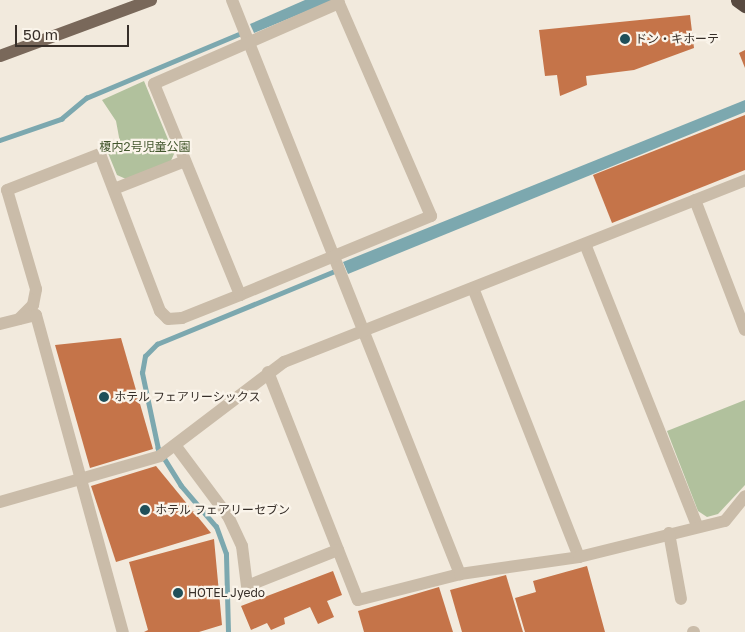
<!DOCTYPE html>
<html>
<head>
<meta charset="utf-8">
<style>
  body { margin:0 }
  #map { position:relative; width:745px; height:632px; overflow:hidden; background:#f2eadd; font-family:"Golos Text","Noto Sans JP",sans-serif }
  div>[style] { position:absolute }
  .green>* { inset:0; background:#b1c19d }
  .water>* { inset:0; background:#7ca8af }
  .stream>* { height:4.5px; margin:-2.25px; padding:0 2.25px; transform-origin:2.25px; border-radius:2.25px; background:#7ca8af }
  .building>* { inset:0; background:#c57449 }
  .street>* { height:12px; margin:-6px; padding:0 6px; transform-origin:6px; border-radius:6px; background:#cabca9 }
  .primary>* { height:12px; margin:-6px; padding:0 6px; transform-origin:6px; border-radius:6px; background:#79685a }
  .highway>* { height:15px; margin:-7.5px; padding:0 7.5px; transform-origin:7.5px; border-radius:7.5px; background:#584a40 }
  .dots>* { width:14px; height:14px; translate:-50% -50%; box-sizing:border-box; border:2px solid #faf4ea; border-radius:50% }
  span { translate:-50% -50%; white-space:nowrap; text-align:center; line-height:1.15; -webkit-text-stroke:4.5px #faf4ea; paint-order:stroke }
  .poi-label { font-size:12px; color:#372f29 }
  .left { translate:0 -50%; text-align:left }
  .park-label { font-size:12px; color:#42562d }
  .scale { position:absolute; left:15px; top:25px; width:114px; height:22px; box-sizing:border-box; border:2px solid #372f29; border-top:0; padding-left:6px; font-size:15px; line-height:18px; white-space:nowrap; color:#372f29; -webkit-text-stroke:4px #faf4ea; paint-order:stroke }
</style>
</head>
<body>
<div id="map">
  <div class="green">
    <i style="clip-path:polygon(144px 81px,174px 154px,170px 163px,126px 179px,117px 175px,108px 153px,121px 148px,116px 121px,102px 100px)"></i>
    <i style="clip-path:polygon(745px 400px,745px 485px,718px 514px,707px 517px,698px 511px,667px 431px)"></i>
  </div>
  <div class="water">
    <i style="clip-path:polygon(305px 0,334px 0,254px 33px,250px 24px)"></i>
    <i style="clip-path:polygon(745px 100px,745px 112px,348px 274px,343px 262px)"></i>
  </div>
  <div class="stream">
    <i style="left:0;top:140px;width:65px;rotate:-19deg"></i>
    <i style="left:61px;top:119px;width:33px;rotate:-40deg"></i>
    <i style="left:86px;top:98px;width:171px;rotate:-22.7deg"></i>
    <i style="left:228px;top:632px;width:78px;rotate:-91.5deg"></i>
    <i style="left:226px;top:554px;width:29px;rotate:-110deg"></i>
    <i style="left:216px;top:527px;width:54px;rotate:-130.5deg"></i>
    <i style="left:181px;top:486px;width:44px;rotate:-121.9deg"></i>
    <i style="left:158px;top:449px;width:78px;rotate:-101.9deg"></i>
    <i style="left:142px;top:373px;width:17px;rotate:-80deg"></i>
    <i style="left:145px;top:356px;width:17px;rotate:-45deg"></i>
    <i style="left:157px;top:344px;width:195px;rotate:-22.3deg"></i>
  </div>
  <div class="building">
    <i style="clip-path:polygon(690px 15px,694px 48px,634px 70px,586px 76px,587px 85px,560px 96px,557px 75px,545px 76px,539px 30px)"></i>
    <i style="clip-path:polygon(745px 50px,745px 68px,739px 53px)"></i>
    <i style="clip-path:polygon(745px 115px,745px 170px,612px 223px,593px 175px)"></i>
    <i style="clip-path:polygon(121px 338px,153px 449px,90px 468px,55px 345px)"></i>
    <i style="clip-path:polygon(156px 466px,211px 533px,116px 562px,91px 486px)"></i>
    <i style="clip-path:polygon(214px 539px,222px 625px,199px 632px,144px 632px,148px 630px,129px 562px)"></i>
    <i style="clip-path:polygon(587px 566px,605px 632px,525px 632px,515px 598px,536px 592px,533px 581px)"></i>
    <i style="clip-path:polygon(333px 571px,342px 595px,327px 601px,334px 617px,318px 624px,310px 607px,284px 618px,285px 624px,271px 630px,267px 623px,251px 630px,241px 606px)"></i>
    <i style="clip-path:polygon(506px 575px,523px 632px,462px 632px,450px 590px)"></i>
    <i style="clip-path:polygon(439px 587px,453px 632px,364px 632px,358px 611px)"></i>
  </div>
  <div class="street">
    <i style="left:232px;top:0;width:618px;rotate:68.34deg"></i>
    <i style="left:114px;top:189px;width:76px;rotate:-21.5deg"></i>
    <i style="left:695px;top:200px;width:139px;rotate:69deg"></i>
    <i style="left:585px;top:244px;width:303px;rotate:68.3deg"></i>
    <i style="left:473px;top:288px;width:289px;rotate:68.5deg"></i>
    <i style="left:19px;top:319px;width:20px;rotate:-45deg"></i>
    <i style="left:33px;top:305px;width:16px;rotate:-79deg"></i>
    <i style="left:36px;top:289px;width:103px;rotate:-106.3deg"></i>
    <i style="left:7px;top:190px;width:100px;rotate:-21.2deg"></i>
    <i style="left:100px;top:154px;width:168px;rotate:69.1deg"></i>
    <i style="left:160px;top:311px;width:11px;rotate:45deg"></i>
    <i style="left:168px;top:319px;width:14px;rotate:-4deg"></i>
    <i style="left:182px;top:318px;width:62px;rotate:-21.6deg"></i>
    <i style="left:240px;top:295px;width:102px;rotate:-22.5deg"></i>
    <i style="left:334px;top:256px;width:105px;rotate:-22.4deg"></i>
    <i style="left:431px;top:216px;width:232px;rotate:-113.4deg"></i>
    <i style="left:339px;top:3px;width:202px;rotate:156.4deg"></i>
    <i style="left:154px;top:84px;width:228px;rotate:67.8deg"></i>
    <i style="left:0;top:324px;width:37px;rotate:-14deg"></i>
    <i style="left:36px;top:315px;width:329px;rotate:74.7deg"></i>
    <i style="left:268px;top:372px;width:245px;rotate:68.5deg"></i>
    <i style="left:358px;top:600px;width:105px;rotate:-14.3deg"></i>
    <i style="left:460px;top:574px;width:120px;rotate:-8.1deg"></i>
    <i style="left:579px;top:557px;width:150px;rotate:-13.9deg"></i>
    <i style="left:725px;top:521px;width:32px;rotate:-51deg"></i>
    <i style="left:175px;top:445px;width:89px;rotate:53.3deg"></i>
    <i style="left:228px;top:516px;width:33px;rotate:65deg"></i>
    <i style="left:242px;top:546px;width:40px;rotate:82.9deg"></i>
    <i style="left:247px;top:586px;width:98px;rotate:-21.6deg"></i>
    <i style="left:0;top:502px;width:166px;rotate:-16deg"></i>
    <i style="left:160px;top:456px;width:156px;rotate:-37.2deg"></i>
    <i style="left:284px;top:362px;width:496px;rotate:-21.5deg"></i>
    <i style="left:669px;top:533px;width:67px;rotate:79.7deg"></i>
    <i style="left:693px;top:632px;width:1px"></i>
  </div>
  <div class="primary">
    <i style="left:0;top:56px;width:161px;rotate:-20.3deg"></i>
  </div>
  <div class="highway">
    <i style="left:738px;top:0;width:9px;rotate:36deg"></i>
  </div>
  <div class="dots">
    <i style="left:625px;top:39px;background:#1f4f59"></i>
    <i style="left:104px;top:397px;background:#1f4f59"></i>
    <i style="left:145px;top:510px;background:#1f4f59"></i>
    <i style="left:178px;top:593px;background:#1f4f59"></i>
  </div>
  <div class="poi-label">
    <span class="left" style="left:635px;top:39px">ドン・キホーテ</span>
    <span class="left" style="left:114px;top:397px">ホテル フェアリーシックス</span>
    <span class="left" style="left:155px;top:510px">ホテル フェアリーセブン</span>
    <span class="left" style="left:188px;top:593px">HOTEL Jyedo</span>
  </div>
  <div class="park-label">
    <span style="left:145px;top:147px">榎内2号児童公園</span>
  </div>
  <div class="scale">50 m</div>
</div>
</body>
</html>
